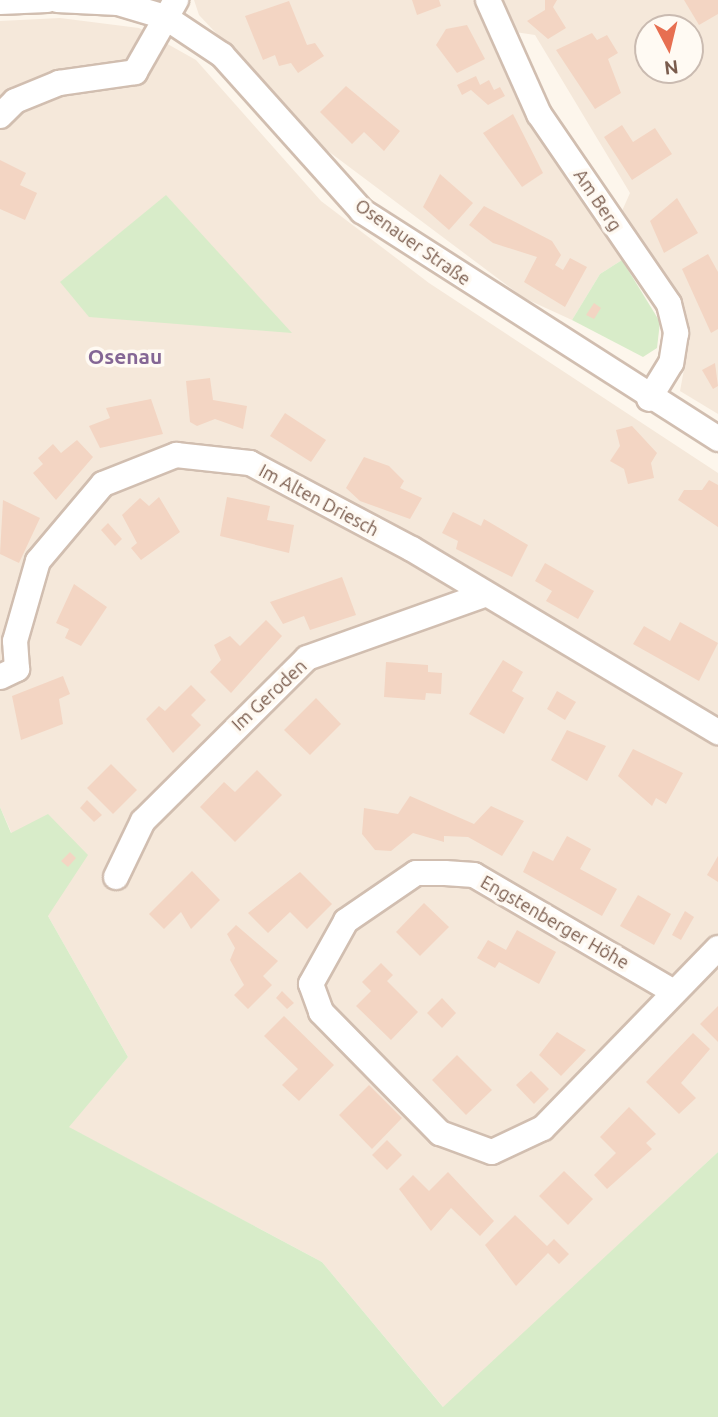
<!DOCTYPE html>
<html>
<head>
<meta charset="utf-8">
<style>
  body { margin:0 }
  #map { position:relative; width:718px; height:1417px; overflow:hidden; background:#fdf6ec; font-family:Ubuntu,sans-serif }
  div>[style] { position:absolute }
  .residential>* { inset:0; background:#f5e8da }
  .green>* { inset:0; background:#d8ecc9 }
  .building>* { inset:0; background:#f3d5c3 }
  .roads { filter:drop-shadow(2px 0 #d1beb0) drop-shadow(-2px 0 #d1beb0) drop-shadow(0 2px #d1beb0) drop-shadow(0 -2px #d1beb0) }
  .minor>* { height:24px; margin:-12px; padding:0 12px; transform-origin:12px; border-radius:12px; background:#fff }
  span { translate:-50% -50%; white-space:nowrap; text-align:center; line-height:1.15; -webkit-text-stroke:7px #fffaf3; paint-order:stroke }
  .street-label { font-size:18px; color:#7a5c4d }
  .quarter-label { font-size:21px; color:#846695; font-weight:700 }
  .north { position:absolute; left:634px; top:14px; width:70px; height:70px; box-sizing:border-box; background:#fffaf3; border:2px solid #cabbb1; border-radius:50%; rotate:173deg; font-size:19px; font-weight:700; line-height:28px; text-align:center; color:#7a5c4d }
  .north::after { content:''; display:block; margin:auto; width:24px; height:32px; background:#e76f51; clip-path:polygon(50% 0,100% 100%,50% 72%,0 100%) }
</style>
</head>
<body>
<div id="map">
  <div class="residential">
    <i style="clip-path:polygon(194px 0,474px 0,522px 107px,622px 260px,600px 274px,572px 320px,524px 298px,324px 148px,199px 15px)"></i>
    <i style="clip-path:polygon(evenodd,502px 0,718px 0,718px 414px,680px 391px,691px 332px,677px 295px,622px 211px,630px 193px,535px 35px,515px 32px,502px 0,648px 28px,690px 28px,690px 70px,648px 70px,648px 28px)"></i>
    <i style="clip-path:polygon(60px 18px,139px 28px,196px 60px,321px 201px,429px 283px,718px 473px,718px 1152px,444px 1408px,322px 1262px,68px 1127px,128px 1057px,48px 916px,0 807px,0 21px)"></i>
  </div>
  <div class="green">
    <i style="clip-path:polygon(166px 195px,292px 333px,89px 317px,60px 282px)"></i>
    <i style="clip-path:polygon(622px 260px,660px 322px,657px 348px,643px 357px,572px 320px,600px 274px)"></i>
    <i style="clip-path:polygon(0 807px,11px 833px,48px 814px,88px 855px,48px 916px,128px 1057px,69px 1127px,322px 1262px,443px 1407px,718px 1152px,718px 1417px,0 1417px)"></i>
  </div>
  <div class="building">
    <i style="clip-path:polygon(412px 0,439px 0,441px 6px,417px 15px)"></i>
    <i style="clip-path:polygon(545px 0,557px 0,553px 7px,566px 28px,548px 39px,527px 21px,545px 10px)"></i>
    <i style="clip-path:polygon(684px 0,718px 0,718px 14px,699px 25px)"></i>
    <i style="clip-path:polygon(289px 1px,307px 45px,315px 43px,324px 56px,298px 73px,291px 63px,279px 66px,275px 55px,263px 60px,245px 16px)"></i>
    <i style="clip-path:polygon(467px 25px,485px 59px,457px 73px,436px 45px,446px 29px)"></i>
    <i style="clip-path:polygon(592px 33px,597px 40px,607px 35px,618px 53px,608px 59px,621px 93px,595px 109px,556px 50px)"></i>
    <i style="clip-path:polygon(476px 76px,480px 85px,489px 80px,494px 90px,500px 87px,505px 96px,488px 105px,471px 90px,462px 95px,457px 85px)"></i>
    <i style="clip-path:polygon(346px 86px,400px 131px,384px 151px,364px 132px,352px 144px,320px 112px)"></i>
    <i style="clip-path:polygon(513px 114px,543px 173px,522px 187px,483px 133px)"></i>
    <i style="clip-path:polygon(622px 125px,633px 142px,655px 128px,672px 154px,632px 180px,604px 137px)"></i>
    <i style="clip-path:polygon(0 160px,26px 173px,20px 185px,37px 193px,25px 220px,0 209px)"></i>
    <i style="clip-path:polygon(440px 174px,473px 203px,449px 230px,423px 207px)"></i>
    <i style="clip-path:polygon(677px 198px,698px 233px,664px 253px,650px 221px)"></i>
    <i style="clip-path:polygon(484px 206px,552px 241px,561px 255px,555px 265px,563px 270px,570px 258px,587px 267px,565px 307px,524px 282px,537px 257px,493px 243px,469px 225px)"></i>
    <i style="clip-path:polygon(708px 254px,718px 272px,718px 329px,711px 333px,682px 269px)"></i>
    <i style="clip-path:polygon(594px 303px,601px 308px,594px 319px,586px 315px)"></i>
    <i style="clip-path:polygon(715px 363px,718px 386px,713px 389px,702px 370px)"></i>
    <i style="clip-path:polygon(210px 378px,213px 400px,247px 406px,243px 429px,215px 419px,197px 426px,190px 422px,186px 381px)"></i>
    <i style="clip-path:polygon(151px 399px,163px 434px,100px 448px,89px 426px,110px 418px,106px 408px)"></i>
    <i style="clip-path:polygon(285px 413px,326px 440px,311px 462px,270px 436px)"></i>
    <i style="clip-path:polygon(632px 426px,657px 453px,651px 463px,654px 478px,628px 484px,624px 469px,610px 461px,620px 446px,616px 430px)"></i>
    <i style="clip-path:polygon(77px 440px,93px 457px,56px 500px,33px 473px,43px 464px,38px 458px,53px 444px,61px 453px)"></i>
    <i style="clip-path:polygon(364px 457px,389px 466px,404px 481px,400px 488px,422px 498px,410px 519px,360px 501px,346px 488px)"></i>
    <i style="clip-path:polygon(709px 480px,718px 485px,718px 527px,678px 500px,684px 490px,702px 490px)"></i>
    <i style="clip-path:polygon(159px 497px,180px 532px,141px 560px,131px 548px,137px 543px,122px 515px,140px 498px,149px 506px)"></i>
    <i style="clip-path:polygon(227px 497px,270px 506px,267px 520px,294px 525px,289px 553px,220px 536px)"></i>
    <i style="clip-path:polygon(3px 500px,40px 518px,19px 563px,0 554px)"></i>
    <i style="clip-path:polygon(453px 512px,481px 526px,484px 519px,528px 545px,512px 577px,456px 549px,458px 541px,442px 533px)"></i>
    <i style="clip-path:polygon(108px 523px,122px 539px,115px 546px,101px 530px)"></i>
    <i style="clip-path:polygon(545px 563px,594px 591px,578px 619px,546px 601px,552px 591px,535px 581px)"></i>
    <i style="clip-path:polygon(342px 577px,356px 615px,310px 630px,304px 616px,283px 624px,270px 602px)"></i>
    <i style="clip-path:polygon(74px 584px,107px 607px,81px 646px,65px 638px,69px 629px,56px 623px)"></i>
    <i style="clip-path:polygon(266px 620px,282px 636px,231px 693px,210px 672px,221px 660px,214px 645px,230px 636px,240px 646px)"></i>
    <i style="clip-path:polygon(680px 622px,718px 643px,699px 681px,633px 644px,644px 626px,670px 641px)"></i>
    <i style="clip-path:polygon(503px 660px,523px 672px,512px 691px,524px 698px,504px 734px,469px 714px)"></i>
    <i style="clip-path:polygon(386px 662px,428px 665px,428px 672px,442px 673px,441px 694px,426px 693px,425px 700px,384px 697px)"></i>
    <i style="clip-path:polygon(63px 676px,70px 694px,59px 699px,63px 724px,21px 740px,12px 696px)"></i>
    <i style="clip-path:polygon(191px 685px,206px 700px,191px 715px,201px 725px,173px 753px,146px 719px,159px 706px,165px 711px)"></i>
    <i style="clip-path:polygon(557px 691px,576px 702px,565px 720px,547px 709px)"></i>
    <i style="clip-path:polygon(316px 698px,341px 724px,310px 755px,284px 730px)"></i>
    <i style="clip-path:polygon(567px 730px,606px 746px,587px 781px,551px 760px)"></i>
    <i style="clip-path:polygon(633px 749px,683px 773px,666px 804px,656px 798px,652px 806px,618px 776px)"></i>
    <i style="clip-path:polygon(111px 764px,137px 790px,113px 814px,87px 788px)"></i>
    <i style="clip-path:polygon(257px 770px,282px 795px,235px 842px,200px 807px,224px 782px,235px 792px)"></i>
    <i style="clip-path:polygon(410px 796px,474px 824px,491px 806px,524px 821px,502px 856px,468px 837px,444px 836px,444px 842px,413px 833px,391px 851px,375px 850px,362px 834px,364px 808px,398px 814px)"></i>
    <i style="clip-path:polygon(87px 800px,102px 815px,94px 822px,80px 808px)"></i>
    <i style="clip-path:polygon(567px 836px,591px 849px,580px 869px,617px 889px,602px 916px,523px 872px,533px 851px,553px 861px)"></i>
    <i style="clip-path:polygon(70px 852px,76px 858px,68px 867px,61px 861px)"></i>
    <i style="clip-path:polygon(718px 856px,718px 882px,707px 875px)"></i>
    <i style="clip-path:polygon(192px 871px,220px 900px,191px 929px,181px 912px,164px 929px,149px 914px)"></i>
    <i style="clip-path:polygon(300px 872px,332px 904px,307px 929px,290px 912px,268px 933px,248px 913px)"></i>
    <i style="clip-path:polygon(638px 895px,671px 914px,654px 945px,620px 926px)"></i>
    <i style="clip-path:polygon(424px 903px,449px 927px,420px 956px,396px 932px)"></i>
    <i style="clip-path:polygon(685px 911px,694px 917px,681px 940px,672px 935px)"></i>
    <i style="clip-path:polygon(236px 925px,278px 961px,263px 976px,272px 985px,248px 1009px,234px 995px,244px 985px,230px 960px,235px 948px,227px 934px)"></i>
    <i style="clip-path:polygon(517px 930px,556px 952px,539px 984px,499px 962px,495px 968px,477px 958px,488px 940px,506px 950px)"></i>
    <i style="clip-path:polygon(381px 963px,393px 975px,387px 981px,418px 1012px,391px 1040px,356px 1006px,371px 991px,362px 982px)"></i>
    <i style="clip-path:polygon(282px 991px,294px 1003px,287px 1009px,276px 998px)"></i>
    <i style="clip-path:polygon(442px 998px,456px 1013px,442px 1028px,427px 1013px)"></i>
    <i style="clip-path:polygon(718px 1006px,718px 1042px,700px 1024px)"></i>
    <i style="clip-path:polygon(284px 1016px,334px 1065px,299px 1101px,282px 1085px,298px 1069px,264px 1036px)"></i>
    <i style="clip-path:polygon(557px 1032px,586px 1050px,561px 1076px,539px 1055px)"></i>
    <i style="clip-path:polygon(693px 1033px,710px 1049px,681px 1083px,696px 1098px,679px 1114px,646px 1082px)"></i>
    <i style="clip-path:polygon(457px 1055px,492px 1090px,466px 1115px,432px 1080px)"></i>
    <i style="clip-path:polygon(531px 1071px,549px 1089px,534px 1104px,516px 1085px)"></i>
    <i style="clip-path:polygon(369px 1085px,402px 1118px,372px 1149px,339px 1115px)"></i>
    <i style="clip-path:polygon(629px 1107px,656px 1134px,646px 1143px,652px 1149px,607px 1189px,594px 1175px,616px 1153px,600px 1137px)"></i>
    <i style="clip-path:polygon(387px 1140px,402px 1155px,387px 1170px,372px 1155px)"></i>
    <i style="clip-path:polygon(564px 1171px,593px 1199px,568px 1225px,539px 1196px)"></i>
    <i style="clip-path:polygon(448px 1172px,494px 1221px,480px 1236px,451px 1208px,431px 1231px,399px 1189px,413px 1175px,429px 1191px)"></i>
    <i style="clip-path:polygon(515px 1215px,547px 1246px,554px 1239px,569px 1254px,559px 1264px,548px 1253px,516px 1286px,485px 1245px)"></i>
  </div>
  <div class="roads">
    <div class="minor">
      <i style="left:57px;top:0;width:61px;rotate:2.8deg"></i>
      <i style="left:118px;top:3px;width:49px;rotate:16.6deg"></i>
      <i style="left:165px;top:17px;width:69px;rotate:33.7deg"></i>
      <i style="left:222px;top:55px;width:210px;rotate:48.1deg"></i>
      <i style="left:362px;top:211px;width:423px;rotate:32.6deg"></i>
      <i style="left:488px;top:0;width:125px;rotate:65.9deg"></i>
      <i style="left:539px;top:114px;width:230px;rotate:55.6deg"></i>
      <i style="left:669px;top:304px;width:30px;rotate:76deg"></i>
      <i style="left:676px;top:333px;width:30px;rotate:99deg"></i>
      <i style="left:671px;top:363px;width:42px;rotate:121.4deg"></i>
      <i style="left:0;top:2px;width:47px;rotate:-2.4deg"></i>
      <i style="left:0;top:116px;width:21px;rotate:-45deg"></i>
      <i style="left:15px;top:101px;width:48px;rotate:-22.2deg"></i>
      <i style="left:59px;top:83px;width:77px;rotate:-8.2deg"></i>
      <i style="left:135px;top:72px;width:83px;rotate:-60.3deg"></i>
      <i style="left:0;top:677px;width:19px;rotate:-25deg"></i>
      <i style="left:17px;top:669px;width:28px;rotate:-94deg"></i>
      <i style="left:15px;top:641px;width:83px;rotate:-74deg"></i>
      <i style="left:38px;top:561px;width:101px;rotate:-49.8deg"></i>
      <i style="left:103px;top:484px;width:79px;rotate:-21.7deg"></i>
      <i style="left:176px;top:455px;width:74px;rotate:6.2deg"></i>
      <i style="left:250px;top:463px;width:183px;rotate:28deg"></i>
      <i style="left:412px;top:549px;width:357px;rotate:30.9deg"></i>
      <i style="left:116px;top:877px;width:62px;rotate:-64.3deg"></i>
      <i style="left:143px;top:821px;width:231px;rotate:-44.8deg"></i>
      <i style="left:307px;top:658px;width:188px;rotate:-19.6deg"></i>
      <i style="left:674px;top:992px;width:232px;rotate:-149.7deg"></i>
      <i style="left:474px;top:875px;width:29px;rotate:-176deg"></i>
      <i style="left:445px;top:873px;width:29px;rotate:180deg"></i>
      <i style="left:416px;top:873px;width:85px;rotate:145.6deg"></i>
      <i style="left:346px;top:921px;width:72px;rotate:119.1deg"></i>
      <i style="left:311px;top:984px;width:30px;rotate:70deg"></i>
      <i style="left:321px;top:1012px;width:170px;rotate:45.5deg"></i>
      <i style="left:440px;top:1133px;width:55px;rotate:20.1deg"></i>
      <i style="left:492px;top:1152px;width:56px;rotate:-25.2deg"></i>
      <i style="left:543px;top:1128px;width:251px;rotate:-45.8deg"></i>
    </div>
  </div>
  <div class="street-label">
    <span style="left:598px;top:200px;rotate:56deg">Am Berg</span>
    <span style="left:413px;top:242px;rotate:35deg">Osenauer Straße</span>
    <span style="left:319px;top:500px;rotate:28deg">Im Alten Driesch</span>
    <span style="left:269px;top:695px;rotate:-43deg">Im Geroden</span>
    <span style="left:555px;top:922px;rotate:30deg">Engstenberger Höhe</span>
  </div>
  <div class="quarter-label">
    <span style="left:125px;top:356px">Osenau</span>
  </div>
  <div class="north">N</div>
</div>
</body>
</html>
